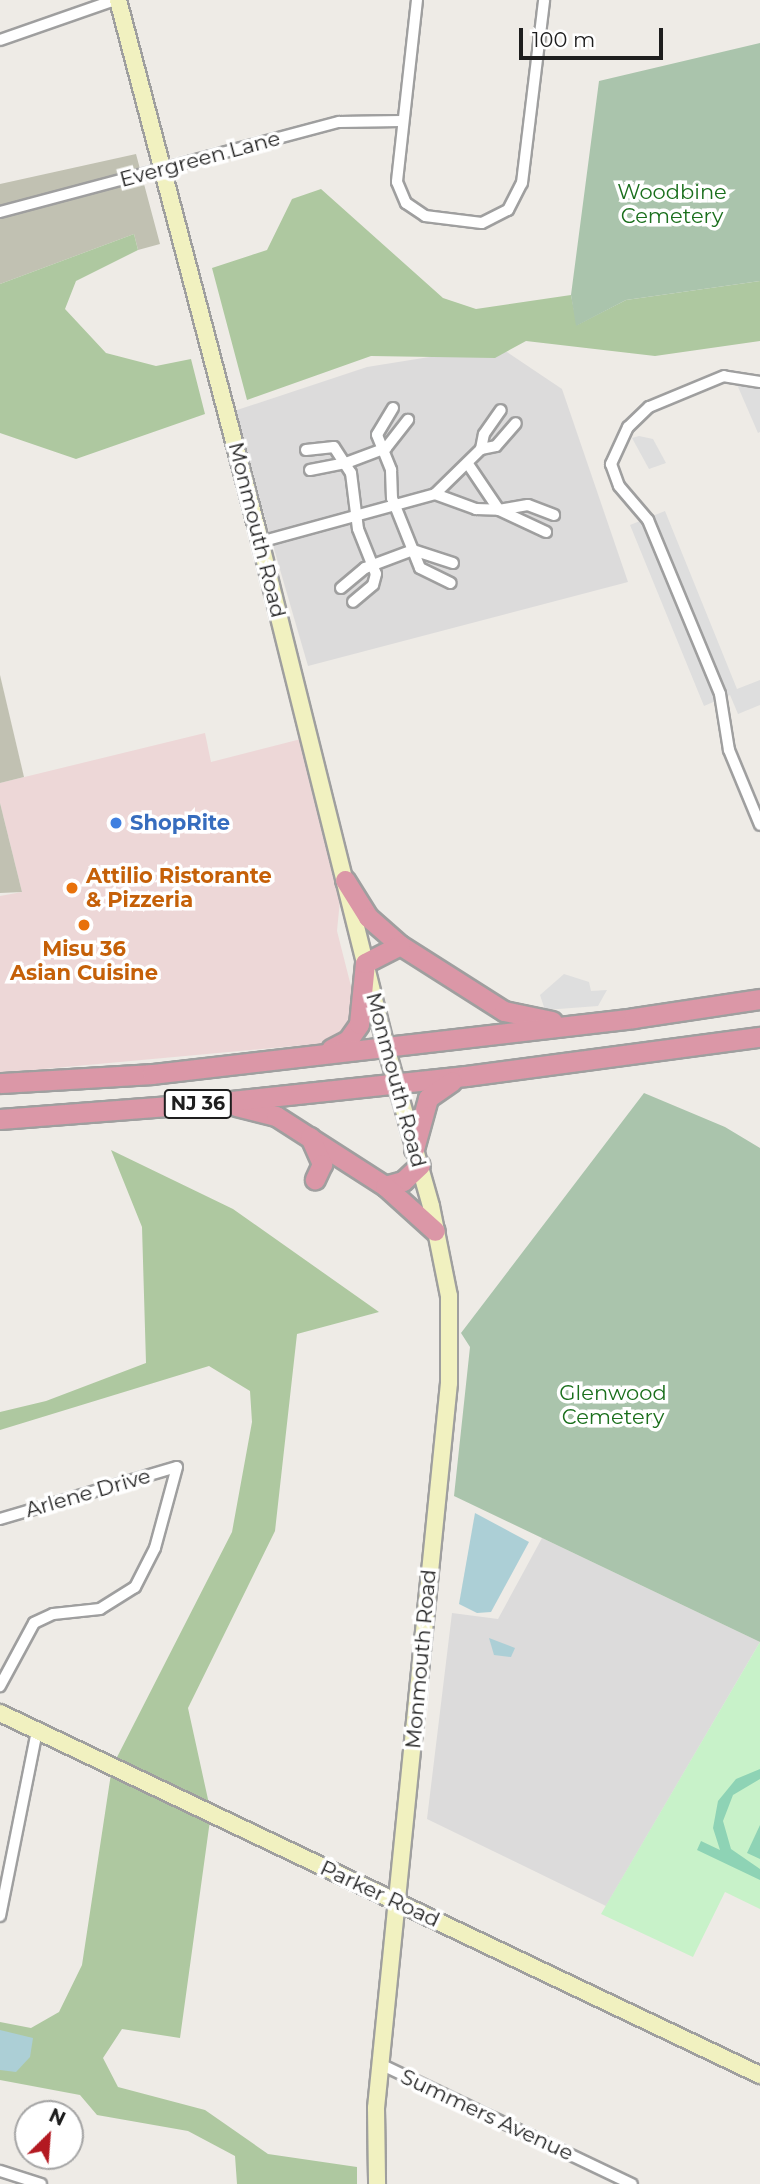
<!DOCTYPE html>
<html>
<head>
<meta charset="utf-8">
<style>
  body { margin:0 }
  #map { position:relative; width:760px; height:2184px; overflow:hidden; background:#eeebe6; font-family:Montserrat,sans-serif }
  div>[style] { position:absolute }
  .residential>* { inset:0; background:#dcdbdb }
  .commercial>* { inset:0; background:#edd7d7 }
  .construction>* { inset:0; background:#c1c1b2 }
  .forest>* { inset:0; background:#aec8a0 }
  .cemetery>* { inset:0; background:#aac4ac }
  .park>* { inset:0; background:#c8f2c9 }
  .pitch>* { inset:0; background:#8ed3b5 }
  .parking>* { inset:0; background:#dedede }
  .water>* { inset:0; background:#accfd6 }
  .roads { filter:drop-shadow(2px 0 #9f9f9f) drop-shadow(-2px 0 #9f9f9f) drop-shadow(0 2px #9f9f9f) drop-shadow(0 -2px #9f9f9f) }
  .street>* { height:10px; margin:-5px; padding:0 5px; transform-origin:5px; border-radius:5px; background:#fff }
  .secondary>* { height:16px; margin:-8px; padding:0 8px; transform-origin:8px; border-radius:8px; background:#f1f1c0 }
  .highway>* { height:19px; margin:-9.5px; padding:0 9.5px; transform-origin:9.5px; border-radius:9.5px; background:#db97a7 }
  .dots>* { width:19px; height:19px; translate:-50% -50%; box-sizing:border-box; border:4px solid #fff; border-radius:50% }
  span { translate:-50% -50%; white-space:nowrap; text-align:center; line-height:1.15; -webkit-text-stroke:7px #fff; paint-order:stroke }
  .shield-label span { padding:2px 5px; background:#fff; border:2px solid; border-radius:5px; -webkit-text-stroke-width:0 }
  .shield-label { font-size:19px; color:#1e1e1e; font-weight:700 }
  .street-label { font-size:21px; color:#1e1e1e }
  .park-label { font-size:21px; color:#1a6f1c }
  .shop-label { font-size:21px; color:#366cbe; font-weight:700 }
  .left { translate:0 -50%; text-align:left }
  .food-label { font-size:21px; color:#c56008; font-weight:700 }
  .north { position:absolute; left:14px; top:2100px; width:70px; height:70px; box-sizing:border-box; background:#fff; border:2px solid #a5a5a5; border-radius:50%; rotate:25deg; font-size:19px; font-weight:700; line-height:28px; text-align:center; color:#1e1e1e }
  .north::after { content:''; display:block; margin:auto; width:24px; height:32px; background:#b31921; clip-path:polygon(50% 0,100% 100%,50% 72%,0 100%) }
  .scale { position:absolute; left:519px; top:28px; width:144px; height:32px; box-sizing:border-box; border:4px solid #1e1e1e; border-top:0; padding-left:9px; font-size:21px; line-height:24px; white-space:nowrap; color:#1e1e1e; -webkit-text-stroke:5px #fff; paint-order:stroke }
</style>
</head>
<body>
<div id="map">
  <div class="residential">
    <i style="clip-path:polygon(498px 346px,562px 389px,628px 582px,308px 666px,234px 411px,367px 367px)"></i>
    <i style="clip-path:polygon(542px 1538px,760px 1642px,606px 1906px,427px 1819px,452px 1613px,498px 1619px)"></i>
  </div>
  <div class="commercial">
    <i style="clip-path:polygon(205px 733px,211px 762px,301px 739px,340px 900px,337px 931px,355px 1002px,355px 1024px,327px 1043px,0 1073px,0 896px,22px 892px,0 803px,0 783px)"></i>
  </div>
  <div class="construction">
    <i style="clip-path:polygon(136px 154px,160px 244px,138px 250px,134px 234px,0 284px,0 184px)"></i>
    <i style="clip-path:polygon(0 675px,24px 777px,0 783px)"></i>
    <i style="clip-path:polygon(0 803px,22px 892px,0 893px)"></i>
  </div>
  <div class="forest">
    <i style="clip-path:polygon(321px 189px,443px 298px,476px 309px,571px 295px,577px 325px,626px 300px,760px 281px,760px 341px,655px 356px,526px 341px,495px 358px,371px 356px,247px 400px,212px 268px,267px 250px,292px 199px)"></i>
    <i style="clip-path:polygon(134px 234px,138px 250px,76px 281px,65px 309px,106px 353px,156px 366px,191px 359px,205px 414px,76px 459px,0 433px,0 284px)"></i>
    <i style="clip-path:polygon(111px 1150px,233px 1209px,379px 1312px,297px 1334px,275px 1531px,188px 1708px,211px 1813px,180px 2038px,122px 2029px,103px 2058px,118px 2087px,205px 2110px,268px 2154px,357px 2167px,357px 2184px,237px 2184px,235px 2156px,188px 2131px,97px 2115px,80px 2095px,0 2080px,0 2022px,31px 2028px,59px 2012px,82px 1965px,112px 1767px,232px 1532px,252px 1422px,250px 1391px,209px 1366px,0 1430px,0 1412px,46px 1401px,146px 1363px,142px 1227px)"></i>
  </div>
  <div class="cemetery">
    <i style="clip-path:polygon(760px 43px,760px 281px,626px 300px,576px 326px,571px 295px,599px 81px)"></i>
    <i style="clip-path:polygon(644px 1093px,725px 1127px,760px 1148px,760px 1642px,454px 1496px,470px 1347px,461px 1333px)"></i>
  </div>
  <div class="park">
    <i style="clip-path:polygon(760px 1642px,760px 1909px,725px 1892px,693px 1957px,601px 1914px)"></i>
  </div>
  <div class="pitch">
    <i style="clip-path:polygon(760px 1769px,760px 1779px,733px 1795px,723px 1821px,731px 1849px,760px 1869px,760px 1880px,697px 1850px,701px 1841px,720px 1850px,713px 1828px,718px 1801px,736px 1779px)"></i>
    <i style="clip-path:polygon(760px 1825px,760px 1859px,747px 1853px)"></i>
  </div>
  <div class="parking">
    <i style="clip-path:polygon(732px 373px,760px 377px,760px 432px,758px 433px)"></i>
    <i style="clip-path:polygon(639px 436px,653px 439px,666px 463px,649px 469px,632px 438px)"></i>
    <i style="clip-path:polygon(665px 511px,737px 689px,760px 680px,760px 705px,738px 714px,730px 695px,704px 706px,630px 525px)"></i>
    <i style="clip-path:polygon(564px 974px,589px 982px,591px 991px,607px 990px,598px 1006px,545px 1010px,540px 995px)"></i>
  </div>
  <div class="water">
    <i style="clip-path:polygon(475px 1513px,529px 1542px,491px 1612px,477px 1613px,459px 1604px)"></i>
    <i style="clip-path:polygon(489px 1638px,515px 1648px,511px 1657px,494px 1655px)"></i>
    <i style="clip-path:polygon(0 2030px,33px 2038px,30px 2057px,16px 2072px,0 2070px)"></i>
  </div>
  <div class="roads">
    <div class="street">
      <i style="left:417px;top:0;width:183px;rotate:96.3deg"></i>
      <i style="left:397px;top:182px;width:23px;rotate:67deg"></i>
      <i style="left:406px;top:203px;width:23px;rotate:34deg"></i>
      <i style="left:425px;top:216px;width:57px;rotate:7deg"></i>
      <i style="left:482px;top:223px;width:29px;rotate:-27deg"></i>
      <i style="left:508px;top:210px;width:30px;rotate:-63deg"></i>
      <i style="left:522px;top:183px;width:184px;rotate:-83.1deg"></i>
      <i style="left:0;top:40px;width:122px;rotate:-19.2deg"></i>
      <i style="left:0;top:212px;width:351px;rotate:-14.9deg"></i>
      <i style="left:339px;top:122px;width:62px;rotate:-0.9deg"></i>
      <i style="left:760px;top:382px;width:36px;rotate:-171deg"></i>
      <i style="left:724px;top:376px;width:81px;rotate:157.5deg"></i>
      <i style="left:649px;top:407px;width:29px;rotate:136deg"></i>
      <i style="left:628px;top:427px;width:41px;rotate:114.7deg"></i>
      <i style="left:611px;top:464px;width:23px;rotate:70deg"></i>
      <i style="left:619px;top:486px;width:45px;rotate:49.5deg"></i>
      <i style="left:648px;top:520px;width:188px;rotate:67.5deg"></i>
      <i style="left:720px;top:694px;width:57px;rotate:80.9deg"></i>
      <i style="left:729px;top:750px;width:81px;rotate:67.5deg"></i>
      <i style="left:393px;top:408px;width:31px;rotate:121deg"></i>
      <i style="left:377px;top:435px;width:38px;rotate:68deg"></i>
      <i style="left:391px;top:470px;width:28px;rotate:88deg"></i>
      <i style="left:392px;top:498px;width:75px;rotate:68.2deg"></i>
      <i style="left:420px;top:568px;width:34px;rotate:26deg"></i>
      <i style="left:481px;top:449px;width:15px;rotate:-11deg"></i>
      <i style="left:496px;top:446px;width:30px;rotate:-49deg"></i>
      <i style="left:306px;top:450px;width:28px;rotate:-6deg"></i>
      <i style="left:334px;top:447px;width:31px;rotate:57deg"></i>
      <i style="left:351px;top:473px;width:56px;rotate:82.9deg"></i>
      <i style="left:358px;top:529px;width:48px;rotate:68.2deg"></i>
      <i style="left:376px;top:574px;width:11px;rotate:105deg"></i>
      <i style="left:373px;top:585px;width:26px;rotate:140deg"></i>
      <i style="left:468px;top:464px;width:55px;rotate:56deg"></i>
      <i style="left:499px;top:510px;width:29px;rotate:-10deg"></i>
      <i style="left:528px;top:505px;width:28px;rotate:21deg"></i>
      <i style="left:310px;top:470px;width:37px;rotate:-11deg"></i>
      <i style="left:346px;top:463px;width:43px;rotate:-20.6deg"></i>
      <i style="left:386px;top:448px;width:36px;rotate:-52deg"></i>
      <i style="left:435px;top:494px;width:44px;rotate:20.1deg"></i>
      <i style="left:476px;top:509px;width:23px;rotate:2deg"></i>
      <i style="left:499px;top:510px;width:52px;rotate:25.1deg"></i>
      <i style="left:260px;top:542px;width:181px;rotate:-15.3deg"></i>
      <i style="left:435px;top:494px;width:64px;rotate:-44.4deg"></i>
      <i style="left:481px;top:449px;width:15px;rotate:-79deg"></i>
      <i style="left:484px;top:434px;width:29px;rotate:-55deg"></i>
      <i style="left:341px;top:588px;width:31px;rotate:-40deg"></i>
      <i style="left:365px;top:568px;width:51px;rotate:-20.6deg"></i>
      <i style="left:413px;top:550px;width:42px;rotate:18deg"></i>
      <i style="left:0;top:1519px;width:184px;rotate:-16.4deg"></i>
      <i style="left:177px;top:1467px;width:84px;rotate:105.2deg"></i>
      <i style="left:155px;top:1548px;width:44px;rotate:117.1deg"></i>
      <i style="left:135px;top:1587px;width:41px;rotate:147.8deg"></i>
      <i style="left:100px;top:1609px;width:47px;rotate:173.9deg"></i>
      <i style="left:53px;top:1614px;width:21px;rotate:155deg"></i>
      <i style="left:34px;top:1623px;width:72px;rotate:118.4deg"></i>
      <i style="left:0;top:1916px;width:189px;rotate:-78.7deg"></i>
      <i style="left:380px;top:2064px;width:279px;rotate:25.5deg"></i>
      <i style="left:0;top:2171px;width:43px;rotate:17.6deg"></i>
    </div>
    <div class="secondary">
      <i style="left:118px;top:0;width:547px;rotate:75.28deg"></i>
      <i style="left:257px;top:529px;width:534px;rotate:76.02deg"></i>
      <i style="left:386px;top:1047px;width:165px;rotate:74.2deg"></i>
      <i style="left:431px;top:1206px;width:92px;rotate:78.7deg"></i>
      <i style="left:449px;top:1296px;width:87px;rotate:90deg"></i>
      <i style="left:449px;top:1383px;width:729px;rotate:95.75deg"></i>
      <i style="left:376px;top:2108px;width:76px;rotate:89.2deg"></i>
      <i style="left:0;top:1713px;width:842px;rotate:25.47deg"></i>
    </div>
    <div class="highway">
      <i style="left:345px;top:880px;width:44px;rotate:58.1deg"></i>
      <i style="left:368px;top:917px;width:43px;rotate:41.2deg"></i>
      <i style="left:400px;top:945px;width:123px;rotate:32.4deg"></i>
      <i style="left:504px;top:1011px;width:49px;rotate:11.8deg"></i>
      <i style="left:331px;top:1049px;width:19px;rotate:-28deg"></i>
      <i style="left:348px;top:1040px;width:19px;rotate:-55deg"></i>
      <i style="left:359px;top:1024px;width:61px;rotate:-84.4deg"></i>
      <i style="left:365px;top:963px;width:39px;rotate:-27deg"></i>
      <i style="left:0;top:1083px;width:152px;rotate:-3.4deg"></i>
      <i style="left:152px;top:1074px;width:485px;rotate:-6.6deg"></i>
      <i style="left:634px;top:1018px;width:127px;rotate:-8.6deg"></i>
      <i style="left:236px;top:1106px;width:41px;rotate:14deg"></i>
      <i style="left:276px;top:1116px;width:130px;rotate:32.7deg"></i>
      <i style="left:385px;top:1186px;width:19px;rotate:-16deg"></i>
      <i style="left:403px;top:1181px;width:23px;rotate:-43deg"></i>
      <i style="left:0;top:1119px;width:223px;rotate:-4.4deg"></i>
      <i style="left:222px;top:1102px;width:245px;rotate:-6.1deg"></i>
      <i style="left:466px;top:1076px;width:297px;rotate:-7.6deg"></i>
      <i style="left:310px;top:1137px;width:30px;rotate:66deg"></i>
      <i style="left:322px;top:1164px;width:17px;rotate:115deg"></i>
      <i style="left:414px;top:1149px;width:53px;rotate:-74.6deg"></i>
      <i style="left:428px;top:1098px;width:29px;rotate:-35deg"></i>
      <i style="left:385px;top:1186px;width:67px;rotate:42deg"></i>
    </div>
  </div>
  <div class="dots">
    <i style="left:116px;top:823px;background:#3f7fe0"></i>
    <i style="left:72px;top:888px;background:#e8710a"></i>
    <i style="left:84px;top:925px;background:#e8710a"></i>
  </div>
  <div class="shield-label">
    <span style="left:198px;top:1104px">NJ 36</span>
  </div>
  <div class="street-label">
    <span style="left:200px;top:159px;rotate:-15deg">Evergreen Lane</span>
    <span style="left:257px;top:530px;rotate:76deg">Monmouth Road</span>
    <span style="left:396px;top:1080px;rotate:75deg">Monmouth Road</span>
    <span style="left:88px;top:1493px;rotate:-16deg">Arlene Drive</span>
    <span style="left:421px;top:1659px;rotate:-85deg">Monmouth Road</span>
    <span style="left:380px;top:1894px;rotate:25deg">Parker Road</span>
    <span style="left:487px;top:2115px;rotate:25deg">Summers Avenue</span>
  </div>
  <div class="park-label">
    <span style="left:672px;top:204px">Woodbine<br>Cemetery</span>
    <span style="left:613px;top:1405px">Glenwood<br>Cemetery</span>
  </div>
  <div class="shop-label">
    <span class="left" style="left:130px;top:823px">ShopRite</span>
  </div>
  <div class="food-label">
    <span class="left" style="left:86px;top:888px">Attilio Ristorante<br>&amp; Pizzeria</span>
    <span style="left:84px;top:961px">Misu 36<br>Asian Cuisine</span>
  </div>
  <div class="north">N</div>
  <div class="scale">100 m</div>
</div>
</body>
</html>
